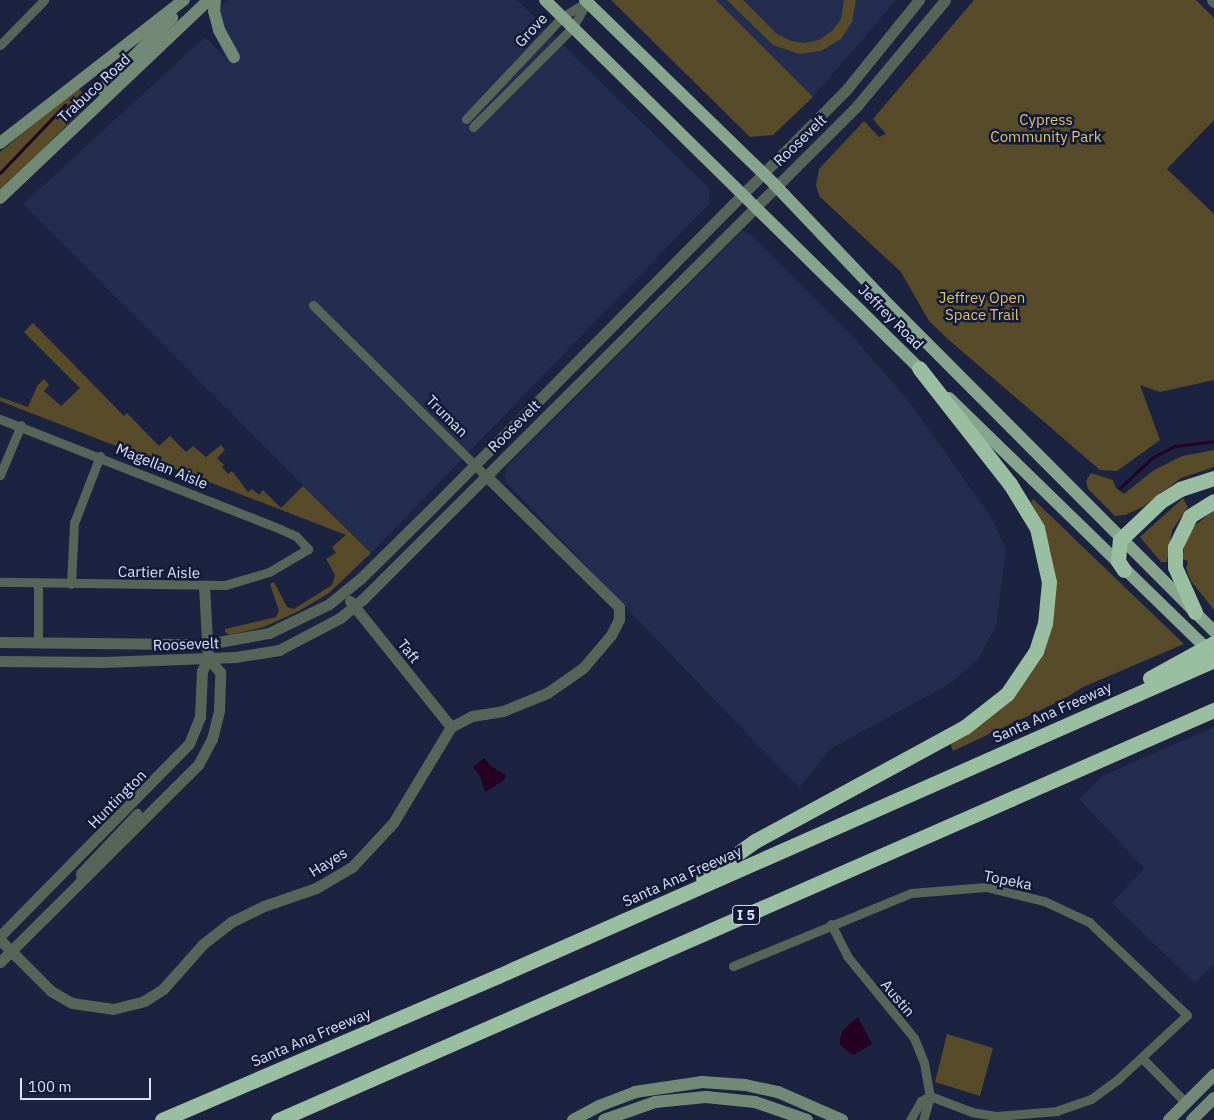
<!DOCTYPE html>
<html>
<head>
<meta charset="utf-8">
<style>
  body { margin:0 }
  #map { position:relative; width:1214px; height:1120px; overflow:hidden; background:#1b2341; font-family:"IBM Plex Sans",sans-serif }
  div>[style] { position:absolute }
  .built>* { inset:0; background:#232d50 }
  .green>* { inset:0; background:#574b2a }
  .water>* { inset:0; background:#250023 }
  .stream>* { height:2.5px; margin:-1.25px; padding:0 1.25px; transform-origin:1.25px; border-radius:1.25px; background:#250023 }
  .minor>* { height:9px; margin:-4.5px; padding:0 4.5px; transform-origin:4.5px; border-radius:4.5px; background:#576559 }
  .tertiary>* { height:11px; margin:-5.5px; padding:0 5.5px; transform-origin:5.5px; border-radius:5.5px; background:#576559 }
  .secondary>* { height:12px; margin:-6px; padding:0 6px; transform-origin:6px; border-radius:6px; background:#728976 }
  .primary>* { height:12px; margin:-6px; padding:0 6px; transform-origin:6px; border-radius:6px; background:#86a58c }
  .motorway>* { height:15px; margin:-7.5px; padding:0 7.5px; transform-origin:7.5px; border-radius:7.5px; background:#99bea0 }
  span { translate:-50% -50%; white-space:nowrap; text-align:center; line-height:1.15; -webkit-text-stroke:5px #121a37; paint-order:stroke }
  .shield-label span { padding:1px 4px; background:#121a37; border:1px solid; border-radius:4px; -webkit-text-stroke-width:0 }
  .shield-label { font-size:14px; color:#d9e1f5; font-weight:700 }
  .street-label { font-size:15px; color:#d9e1f5 }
  .park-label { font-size:15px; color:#e1c269 }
  .scale { position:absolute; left:20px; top:1078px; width:131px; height:22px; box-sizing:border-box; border:2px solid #d9e1f5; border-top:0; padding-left:6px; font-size:15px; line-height:18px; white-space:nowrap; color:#d9e1f5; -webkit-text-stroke:4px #121a37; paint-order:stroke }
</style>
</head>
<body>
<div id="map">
  <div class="built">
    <i style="clip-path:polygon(227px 0,517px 0,709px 188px,709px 204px,371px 553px,23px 204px,205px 37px,225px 57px,215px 37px,212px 16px)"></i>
    <i style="clip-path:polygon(716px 0,896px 0,813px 97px)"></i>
    <i style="clip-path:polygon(742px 231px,752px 235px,853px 336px,913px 407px,993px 520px,1006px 550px,996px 626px,979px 658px,951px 683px,830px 749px,799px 788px,508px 484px,504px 475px,507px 466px)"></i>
    <i style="clip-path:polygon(1214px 727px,1214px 964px,1195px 983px,1112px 903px,1144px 868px,1079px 799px,1102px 776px)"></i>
  </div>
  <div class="green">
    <i style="clip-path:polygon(611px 0,716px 0,813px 97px,773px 135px,750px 137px)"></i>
    <i style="clip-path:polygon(727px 0,743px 0,777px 34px,791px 41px,805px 43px,819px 40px,832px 31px,841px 19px,844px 0,856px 0,852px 22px,841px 39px,821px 51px,799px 54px,773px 45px)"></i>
    <i style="clip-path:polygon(974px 0,1196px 0,1214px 18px,1214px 120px,1167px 169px,1214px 214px,1214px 380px,1160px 392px,1140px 385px,1160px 440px,1117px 471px,1100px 470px,949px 340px,929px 321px,901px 272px,820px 197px,816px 186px,819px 169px,864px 121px,879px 137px,886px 134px,873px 119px)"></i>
    <i style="clip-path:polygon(78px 88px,84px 94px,87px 105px,0 192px,0 152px)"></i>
    <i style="clip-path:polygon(33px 323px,124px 416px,127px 413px,159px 446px,170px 436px,186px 452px,193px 446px,206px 457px,221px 445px,225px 450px,217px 458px,224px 465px,222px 467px,228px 474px,232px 471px,248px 492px,252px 489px,259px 495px,263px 490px,281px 508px,303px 486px,371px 553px,329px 593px,299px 611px,264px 627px,230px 635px,225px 632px,225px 629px,276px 617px,279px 611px,270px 584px,274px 582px,287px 607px,294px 609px,332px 585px,335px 575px,326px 559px,336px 553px,332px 547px,346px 535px,0 401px,0 397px,28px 407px,37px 386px,44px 379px,49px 385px,44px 391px,61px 406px,80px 388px,24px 332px)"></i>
    <i style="clip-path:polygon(1214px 450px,1214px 467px,1181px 478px,1143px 507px,1125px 515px,1115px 516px,1088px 489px,1086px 481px,1091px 473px,1113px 480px,1116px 488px,1124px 494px,1154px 470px,1182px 456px)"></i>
    <i style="clip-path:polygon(1183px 498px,1188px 507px,1172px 530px,1167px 562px,1161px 562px,1140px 537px)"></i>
    <i style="clip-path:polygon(1033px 499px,1184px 644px,1083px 687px,1062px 700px,953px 751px,950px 742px,1002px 708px,1036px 663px,1055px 584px,1051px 552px,1031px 502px)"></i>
    <i style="clip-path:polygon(1214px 510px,1214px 610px,1191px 581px,1186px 568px,1188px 561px,1182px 559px,1185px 542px,1193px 527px)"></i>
    <i style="clip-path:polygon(947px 1034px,993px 1048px,980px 1096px,935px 1082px)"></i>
  </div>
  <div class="water">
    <i style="clip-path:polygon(484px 758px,492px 767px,506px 775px,503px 781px,485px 792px,480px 776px,473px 767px)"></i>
    <i style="clip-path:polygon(858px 1017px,872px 1044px,853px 1055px,840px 1045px,840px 1039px,843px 1030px)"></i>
  </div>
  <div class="stream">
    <i style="left:0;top:173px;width:94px;rotate:-46.3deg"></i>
    <i style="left:1120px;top:488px;width:44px;rotate:-43.2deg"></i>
    <i style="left:1152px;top:458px;width:26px;rotate:-28deg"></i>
    <i style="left:1175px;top:446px;width:39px;rotate:-7deg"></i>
  </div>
  <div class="minor">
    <i style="left:0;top:45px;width:63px;rotate:-45.6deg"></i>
    <i style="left:466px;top:119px;width:140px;rotate:-46.7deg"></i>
    <i style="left:562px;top:17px;width:27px;rotate:-31deg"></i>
    <i style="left:473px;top:127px;width:141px;rotate:-45deg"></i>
    <i style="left:573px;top:27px;width:29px;rotate:-61deg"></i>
    <i style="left:313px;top:305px;width:242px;rotate:44.7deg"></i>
    <i style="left:0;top:419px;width:301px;rotate:21.4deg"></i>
    <i style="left:280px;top:529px;width:17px;rotate:24deg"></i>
    <i style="left:296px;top:536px;width:18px;rotate:47deg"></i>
    <i style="left:308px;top:549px;width:45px;rotate:149.5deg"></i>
    <i style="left:269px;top:572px;width:46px;rotate:163.5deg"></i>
    <i style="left:225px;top:585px;width:225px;rotate:-179.2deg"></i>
    <i style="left:0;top:475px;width:54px;rotate:-67.2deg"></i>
    <i style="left:38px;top:584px;width:57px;rotate:90deg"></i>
    <i style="left:71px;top:584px;width:61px;rotate:-87.2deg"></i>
    <i style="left:74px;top:523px;width:72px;rotate:-68.8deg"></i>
    <i style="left:81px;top:882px;width:9px;rotate:-96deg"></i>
    <i style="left:80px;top:873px;width:83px;rotate:-46.5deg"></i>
    <i style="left:831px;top:924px;width:36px;rotate:63deg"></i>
    <i style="left:847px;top:956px;width:106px;rotate:50.7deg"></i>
    <i style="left:914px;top:1038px;width:27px;rotate:68deg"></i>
    <i style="left:924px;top:1063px;width:34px;rotate:80deg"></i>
    <i style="left:930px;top:1096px;width:25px;rotate:106deg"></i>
    <i style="left:733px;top:966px;width:192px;rotate:-22.3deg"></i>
    <i style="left:911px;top:893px;width:75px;rotate:-4.6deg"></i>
    <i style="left:986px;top:887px;width:60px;rotate:13.6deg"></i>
    <i style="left:1044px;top:901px;width:50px;rotate:25deg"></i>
    <i style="left:1089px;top:922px;width:135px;rotate:43.5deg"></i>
    <i style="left:1187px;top:1015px;width:96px;rotate:137.1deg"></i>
    <i style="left:1117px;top:1080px;width:32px;rotate:144deg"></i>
    <i style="left:1091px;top:1099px;width:36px;rotate:161deg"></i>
    <i style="left:1057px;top:1111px;width:61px;rotate:175.3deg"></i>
    <i style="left:996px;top:1116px;width:24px;rotate:-171deg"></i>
    <i style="left:972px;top:1112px;width:45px;rotate:-159.1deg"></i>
    <i style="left:1142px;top:1058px;width:63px;rotate:45.6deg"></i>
    <i style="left:910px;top:1120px;width:22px;rotate:-60deg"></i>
    <i style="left:921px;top:1101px;width:10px;rotate:-29deg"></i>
  </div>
  <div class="tertiary">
    <i style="left:1212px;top:0;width:3px;rotate:45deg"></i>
    <i style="left:350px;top:601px;width:161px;rotate:51.3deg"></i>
    <i style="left:0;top:642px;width:207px;rotate:0.6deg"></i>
    <i style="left:207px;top:644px;width:63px;rotate:-10.1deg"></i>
    <i style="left:269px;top:633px;width:67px;rotate:-25.8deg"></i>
    <i style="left:329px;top:604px;width:40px;rotate:-39deg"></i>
    <i style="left:360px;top:579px;width:105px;rotate:-44.6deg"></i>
    <i style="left:435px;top:505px;width:584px;rotate:-45.28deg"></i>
    <i style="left:846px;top:90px;width:116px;rotate:-51deg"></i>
    <i style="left:0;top:661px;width:103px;rotate:0.6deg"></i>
    <i style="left:103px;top:662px;width:132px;rotate:-2.2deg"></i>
    <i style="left:235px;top:657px;width:45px;rotate:-9deg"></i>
    <i style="left:279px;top:650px;width:69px;rotate:-27.7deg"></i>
    <i style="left:340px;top:618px;width:30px;rotate:-40deg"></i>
    <i style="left:363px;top:599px;width:697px;rotate:-44.94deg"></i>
    <i style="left:856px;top:107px;width:139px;rotate:-50.2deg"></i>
    <i style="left:0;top:936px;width:269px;rotate:-45.5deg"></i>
    <i style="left:189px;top:744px;width:29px;rotate:-68deg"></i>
    <i style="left:200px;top:717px;width:46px;rotate:-87.5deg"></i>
    <i style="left:202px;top:671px;width:14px;rotate:-65deg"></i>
    <i style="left:208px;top:658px;width:71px;rotate:-93.2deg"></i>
    <i style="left:0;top:940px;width:72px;rotate:45deg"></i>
    <i style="left:51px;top:991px;width:24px;rotate:30deg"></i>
    <i style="left:72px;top:1003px;width:41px;rotate:8.3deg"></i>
    <i style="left:113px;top:1009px;width:32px;rotate:-14deg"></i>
    <i style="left:144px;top:1001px;width:22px;rotate:-32deg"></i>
    <i style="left:163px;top:989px;width:60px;rotate:-48.4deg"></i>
    <i style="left:203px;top:944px;width:36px;rotate:-38deg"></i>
    <i style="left:231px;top:922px;width:37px;rotate:-26deg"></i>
    <i style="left:264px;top:906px;width:55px;rotate:-19.1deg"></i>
    <i style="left:316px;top:888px;width:42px;rotate:-30.3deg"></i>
    <i style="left:352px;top:867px;width:60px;rotate:-47deg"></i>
    <i style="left:393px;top:823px;width:112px;rotate:-58.9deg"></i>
    <i style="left:451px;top:727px;width:24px;rotate:-28deg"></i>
    <i style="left:472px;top:716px;width:31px;rotate:-9deg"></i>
    <i style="left:503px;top:711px;width:48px;rotate:-22.2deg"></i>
    <i style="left:547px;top:693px;width:44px;rotate:-34.8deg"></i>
    <i style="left:583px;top:668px;width:43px;rotate:-49.7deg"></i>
    <i style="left:611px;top:635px;width:18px;rotate:-63deg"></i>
    <i style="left:619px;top:619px;width:12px;rotate:-90deg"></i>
    <i style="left:619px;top:607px;width:188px;rotate:-135.4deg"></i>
    <i style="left:0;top:962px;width:279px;rotate:-44.9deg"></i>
    <i style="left:198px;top:765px;width:30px;rotate:-62deg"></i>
    <i style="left:212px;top:739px;width:30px;rotate:-76deg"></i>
    <i style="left:219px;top:710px;width:38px;rotate:-88deg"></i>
    <i style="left:220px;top:672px;width:18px;rotate:-131deg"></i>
  </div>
  <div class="secondary">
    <i style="left:215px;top:0;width:11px;rotate:95deg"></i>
    <i style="left:214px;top:11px;width:20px;rotate:75deg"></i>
    <i style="left:219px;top:30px;width:31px;rotate:61deg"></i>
    <i style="left:102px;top:89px;width:100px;rotate:-45.4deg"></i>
    <i style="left:0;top:143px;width:233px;rotate:-37.9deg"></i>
    <i style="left:0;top:198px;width:288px;rotate:-43.5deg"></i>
    <i style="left:573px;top:1120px;width:30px;rotate:-28deg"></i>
    <i style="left:599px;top:1106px;width:39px;rotate:-21deg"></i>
    <i style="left:635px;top:1092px;width:68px;rotate:-8.5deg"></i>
    <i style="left:702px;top:1082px;width:43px;rotate:4deg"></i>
    <i style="left:745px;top:1085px;width:34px;rotate:12deg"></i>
    <i style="left:778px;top:1092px;width:70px;rotate:23.6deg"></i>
    <i style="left:604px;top:1120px;width:54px;rotate:-19.4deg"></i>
    <i style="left:655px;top:1102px;width:51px;rotate:-5.6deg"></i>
    <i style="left:706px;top:1097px;width:49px;rotate:5.8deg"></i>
    <i style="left:755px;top:1102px;width:55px;rotate:19.1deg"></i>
    <i style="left:1169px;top:1120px;width:64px;rotate:-45deg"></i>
    <i style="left:1192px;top:1120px;width:31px;rotate:-45deg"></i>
  </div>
  <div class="primary">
    <i style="left:545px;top:0;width:535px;rotate:44.55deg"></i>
    <i style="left:585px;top:0;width:265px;rotate:44.2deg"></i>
    <i style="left:775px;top:185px;width:157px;rotate:46.5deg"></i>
    <i style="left:883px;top:299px;width:469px;rotate:45.1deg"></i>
    <i style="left:949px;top:398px;width:367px;rotate:44.2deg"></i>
  </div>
  <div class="motorway">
    <i style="left:1124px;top:570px;width:11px;rotate:-124deg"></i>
    <i style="left:1118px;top:561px;width:21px;rotate:-85deg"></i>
    <i style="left:1120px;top:540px;width:57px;rotate:-43.6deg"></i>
    <i style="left:1161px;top:501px;width:22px;rotate:-32deg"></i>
    <i style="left:1180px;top:489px;width:36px;rotate:-18deg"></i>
    <i style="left:1195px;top:612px;width:49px;rotate:-114deg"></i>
    <i style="left:1175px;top:567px;width:20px;rotate:-90deg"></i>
    <i style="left:1175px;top:547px;width:34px;rotate:-64deg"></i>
    <i style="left:1190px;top:516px;width:28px;rotate:-32deg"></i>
    <i style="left:1150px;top:678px;width:73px;rotate:-28.7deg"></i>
    <i style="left:703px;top:878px;width:64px;rotate:-35.4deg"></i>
    <i style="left:755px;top:841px;width:239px;rotate:-28.5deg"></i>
    <i style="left:965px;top:727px;width:53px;rotate:-38.2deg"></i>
    <i style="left:1007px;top:694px;width:52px;rotate:-56deg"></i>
    <i style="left:1036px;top:651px;width:28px;rotate:-72deg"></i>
    <i style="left:1045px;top:624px;width:42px;rotate:-84.6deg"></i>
    <i style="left:1049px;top:582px;width:55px;rotate:-102.5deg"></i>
    <i style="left:1037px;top:528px;width:52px;rotate:-121.5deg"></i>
    <i style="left:1010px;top:484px;width:147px;rotate:-128.1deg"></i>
    <i style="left:162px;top:1120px;width:366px;rotate:-23.2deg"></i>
    <i style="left:498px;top:976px;width:783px;rotate:-23.81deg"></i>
    <i style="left:278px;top:1120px;width:1022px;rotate:-23.66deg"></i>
  </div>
  <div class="shield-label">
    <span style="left:746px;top:915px">I 5</span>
  </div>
  <div class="street-label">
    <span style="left:531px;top:30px;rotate:-47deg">Grove</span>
    <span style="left:94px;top:88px;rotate:-43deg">Trabuco Road</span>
    <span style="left:800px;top:140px;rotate:-44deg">Roosevelt</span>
    <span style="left:891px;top:317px;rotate:45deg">Jeffrey Road</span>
    <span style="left:447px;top:416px;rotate:45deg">Truman</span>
    <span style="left:514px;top:426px;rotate:-45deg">Roosevelt</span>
    <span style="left:162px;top:466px;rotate:22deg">Magellan Aisle</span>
    <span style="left:159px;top:572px;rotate:1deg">Cartier Aisle</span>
    <span style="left:186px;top:644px;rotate:-2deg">Roosevelt</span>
    <span style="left:409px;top:651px;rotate:51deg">Taft</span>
    <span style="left:1052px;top:712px;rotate:-24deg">Santa Ana Freeway</span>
    <span style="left:117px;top:799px;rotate:-45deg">Huntington</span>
    <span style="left:328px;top:862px;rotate:-32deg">Hayes</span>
    <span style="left:682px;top:876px;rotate:-24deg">Santa Ana Freeway</span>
    <span style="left:1008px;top:880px;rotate:11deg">Topeka</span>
    <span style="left:898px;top:998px;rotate:50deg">Austin</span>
    <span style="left:311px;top:1037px;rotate:-23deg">Santa Ana Freeway</span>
  </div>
  <div class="park-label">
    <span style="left:1046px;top:128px">Cypress<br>Community Park</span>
    <span style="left:982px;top:306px">Jeffrey Open<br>Space Trail</span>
  </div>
  <div class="scale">100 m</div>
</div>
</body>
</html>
